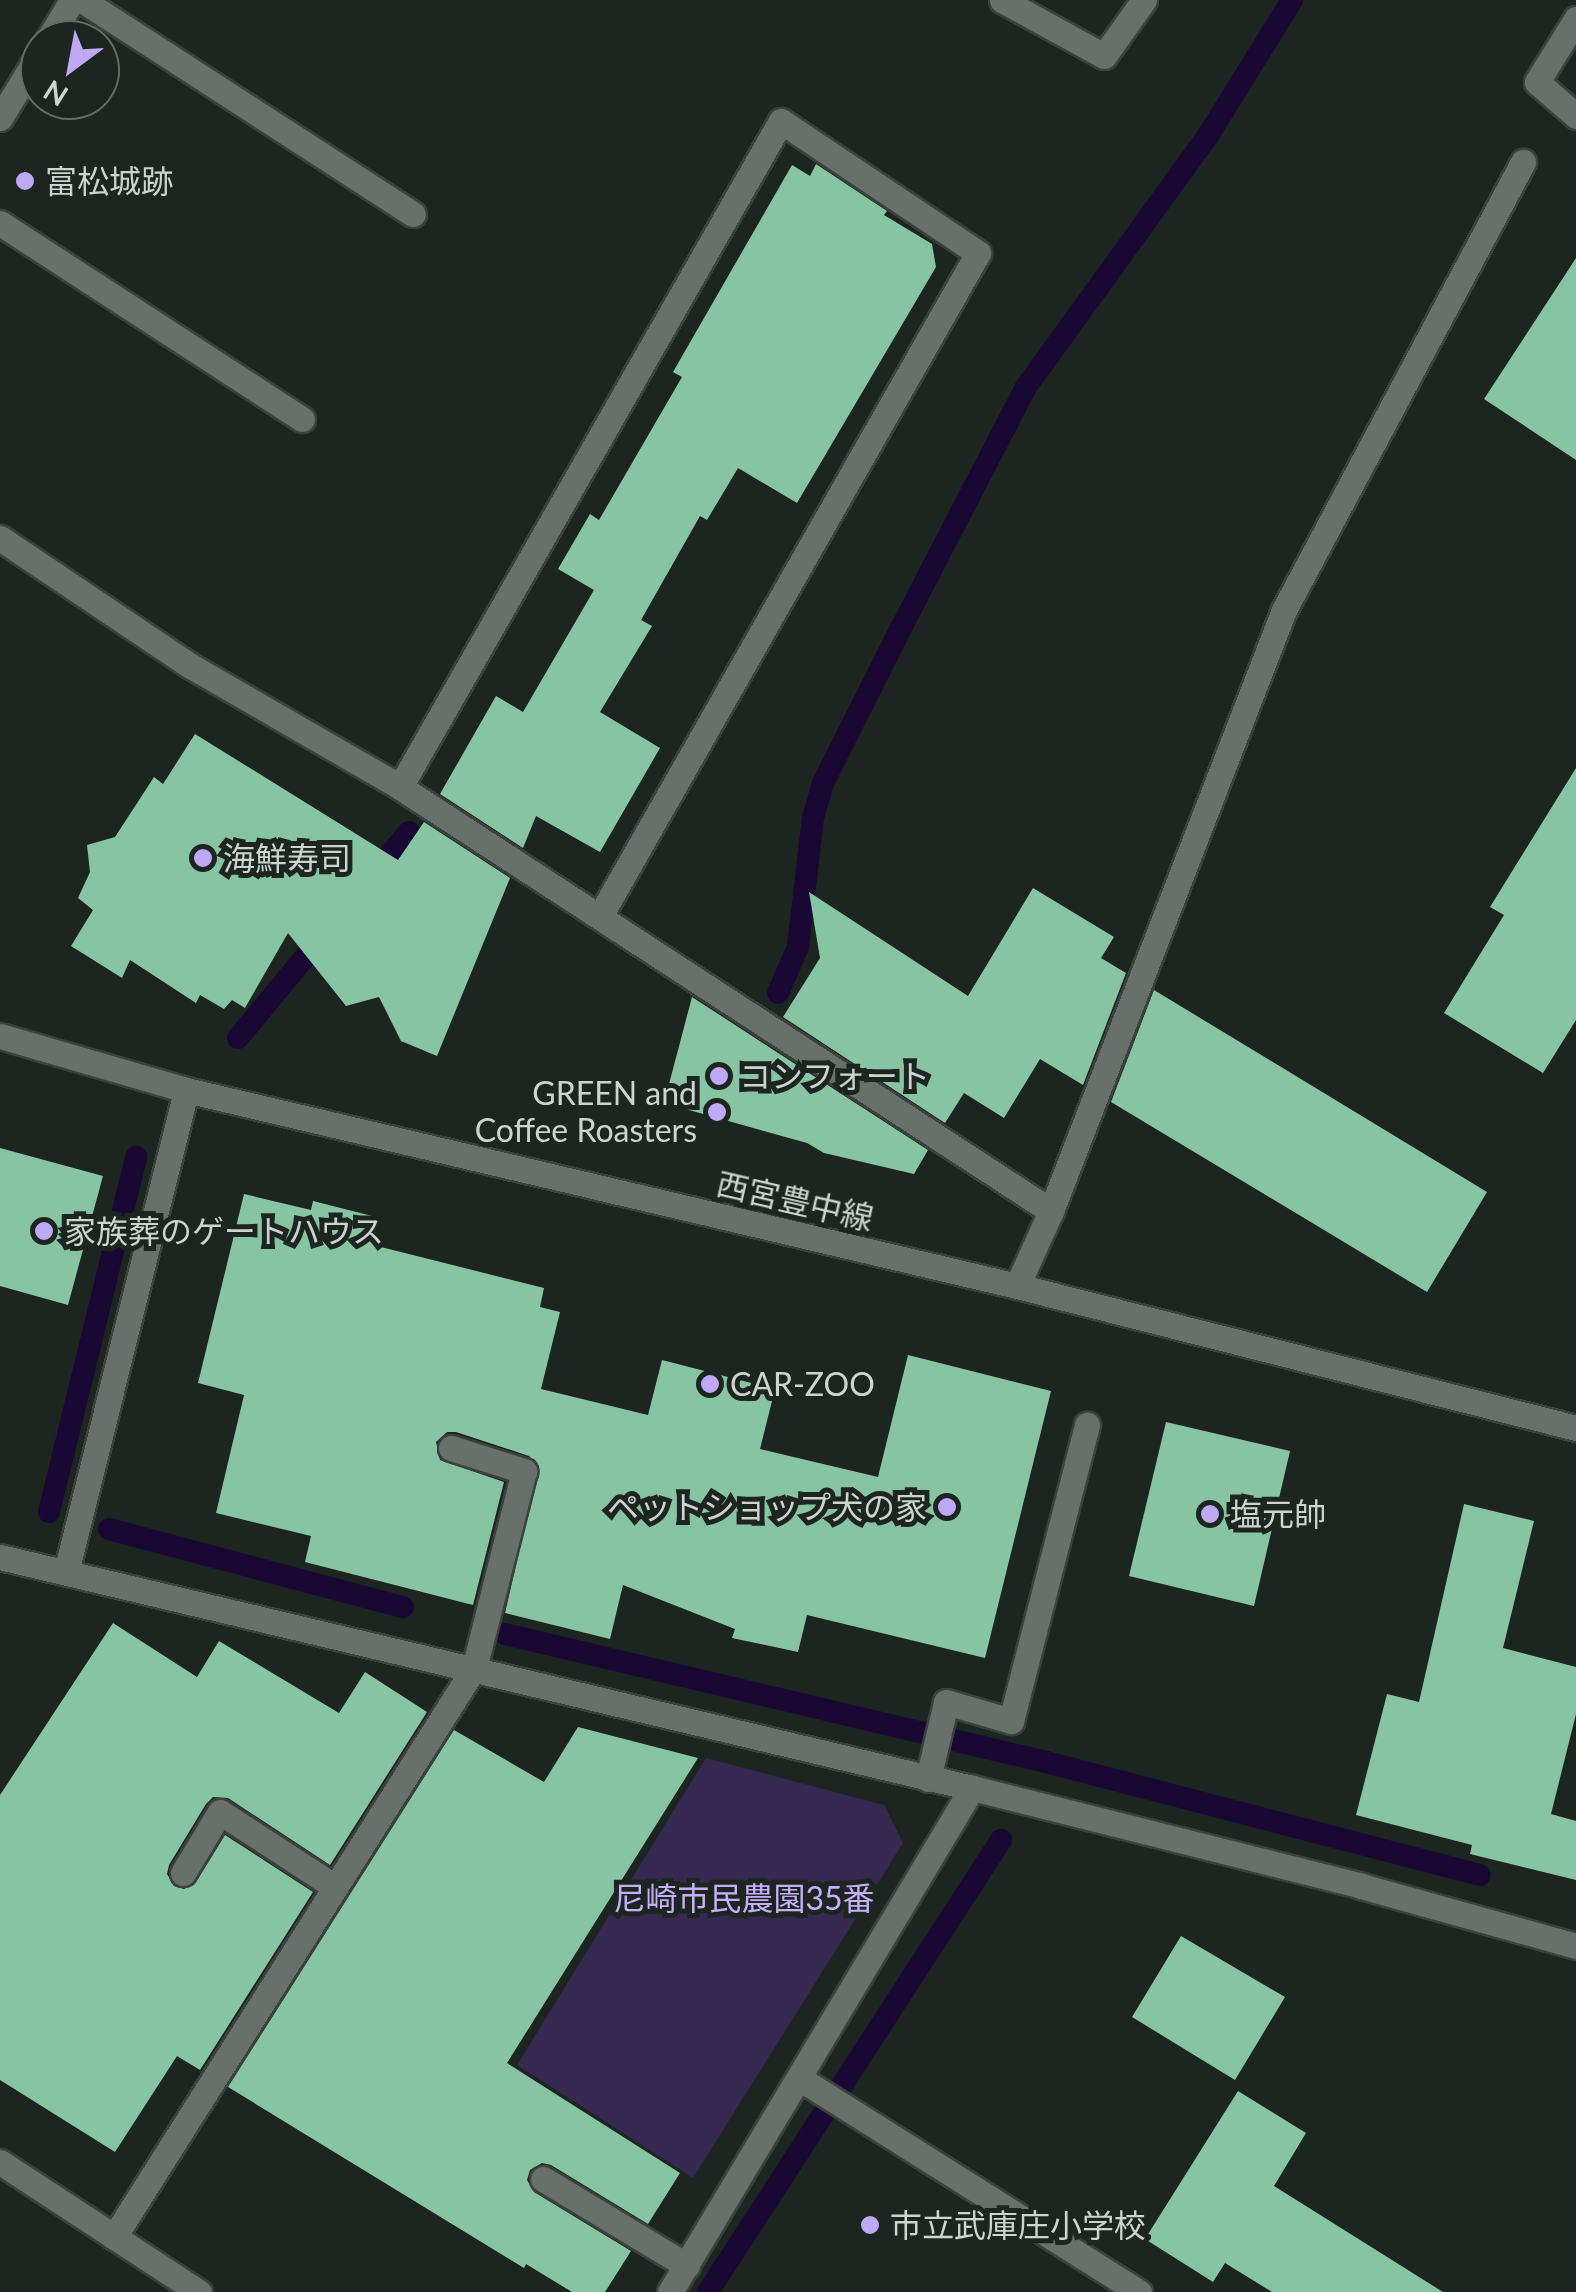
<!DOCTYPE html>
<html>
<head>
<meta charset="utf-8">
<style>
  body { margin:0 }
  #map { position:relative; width:1576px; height:2292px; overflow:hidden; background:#1c2520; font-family:Lato,"Noto Sans JP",sans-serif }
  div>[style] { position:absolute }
  .green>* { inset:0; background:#352851 }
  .stream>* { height:22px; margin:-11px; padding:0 11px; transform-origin:11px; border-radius:11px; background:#190833 }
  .building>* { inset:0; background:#87c4a3 }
  .roads { filter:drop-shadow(2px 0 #3b413d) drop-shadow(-2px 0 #3b413d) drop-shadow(0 2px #3b413d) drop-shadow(0 -2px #3b413d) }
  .service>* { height:25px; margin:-12.5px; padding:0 12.5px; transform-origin:12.5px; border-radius:12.5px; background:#67706a }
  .minor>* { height:25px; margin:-12.5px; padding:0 12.5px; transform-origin:12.5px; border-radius:12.5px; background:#67706a }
  .tertiary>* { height:25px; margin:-12.5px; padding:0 12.5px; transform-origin:12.5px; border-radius:12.5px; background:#67706a }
  .secondary>* { height:25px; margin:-12.5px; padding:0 12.5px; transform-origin:12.5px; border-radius:12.5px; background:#67706a }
  .dots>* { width:28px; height:28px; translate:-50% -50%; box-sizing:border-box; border:5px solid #1c2520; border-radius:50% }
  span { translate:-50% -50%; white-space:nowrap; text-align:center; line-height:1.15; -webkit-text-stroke:10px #1c2520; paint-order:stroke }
  .poi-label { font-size:32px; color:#ced3d0 }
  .left { translate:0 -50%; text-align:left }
  .right { translate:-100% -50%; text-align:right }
  .street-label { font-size:32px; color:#ced3d0 }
  .park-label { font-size:32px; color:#c5affc }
  .north { position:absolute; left:20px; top:20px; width:100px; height:100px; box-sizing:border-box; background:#1c2520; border:2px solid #636b66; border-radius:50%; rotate:212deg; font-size:28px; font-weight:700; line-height:40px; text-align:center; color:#ced3d0 }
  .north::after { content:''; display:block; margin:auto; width:35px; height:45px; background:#bea9f4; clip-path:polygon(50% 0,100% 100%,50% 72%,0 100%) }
</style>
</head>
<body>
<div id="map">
  <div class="green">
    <i style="clip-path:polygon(706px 1758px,884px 1805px,903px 1843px,693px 2178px,517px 2065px)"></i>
  </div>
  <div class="stream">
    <i style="left:371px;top:877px;width:59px;rotate:-49.8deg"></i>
    <i style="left:778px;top:993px;width:50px;rotate:-66.5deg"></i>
    <i style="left:798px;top:947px;width:130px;rotate:-83.4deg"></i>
    <i style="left:813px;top:818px;width:36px;rotate:-74deg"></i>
    <i style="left:823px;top:783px;width:171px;rotate:-63.3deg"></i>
    <i style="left:900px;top:630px;width:274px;rotate:-62.6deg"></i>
    <i style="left:1026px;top:387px;width:312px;rotate:-54.1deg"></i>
    <i style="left:1209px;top:134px;width:158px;rotate:-58.2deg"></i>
    <i style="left:238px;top:1038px;width:136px;rotate:-50.4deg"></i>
    <i style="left:49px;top:1512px;width:366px;rotate:-76.2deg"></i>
    <i style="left:109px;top:1529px;width:304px;rotate:14.9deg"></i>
    <i style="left:505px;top:1634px;width:556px;rotate:13.31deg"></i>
    <i style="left:1046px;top:1762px;width:448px;rotate:14.6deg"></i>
    <i style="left:708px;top:2292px;width:539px;rotate:-57.05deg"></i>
  </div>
  <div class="building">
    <i style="clip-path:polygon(816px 164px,887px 211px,884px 215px,932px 244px,936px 267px,797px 503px,738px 468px,707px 520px,700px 516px,641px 620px,652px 626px,600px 712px,660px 748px,600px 852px,536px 816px,523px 848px,440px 794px,496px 696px,523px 712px,594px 590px,558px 569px,590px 514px,599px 520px,682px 377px,673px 372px,792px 165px,810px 176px)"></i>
    <i style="clip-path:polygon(1576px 258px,1576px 460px,1484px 399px)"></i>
    <i style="clip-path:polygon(195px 734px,398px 860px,424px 822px,510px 878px,437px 1056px,401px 1041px,379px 997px,346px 1006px,288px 933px,245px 1008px,232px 1000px,224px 1009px,200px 995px,196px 1003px,130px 960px,122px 978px,71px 946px,93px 910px,78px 898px,90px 872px,87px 845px,115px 837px,154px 777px,163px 784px)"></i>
    <i style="clip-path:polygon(1576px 768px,1576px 1020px,1543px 1073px,1444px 1013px,1504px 915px,1490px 907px)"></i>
    <i style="clip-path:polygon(1033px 888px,1114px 937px,1101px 958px,1126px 973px,1083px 1085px,1040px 1059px,1004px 1118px,964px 1093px,945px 1123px,783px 1017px,820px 958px,809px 892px,968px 996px)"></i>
    <i style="clip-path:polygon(1154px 990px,1487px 1192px,1427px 1292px,1111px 1102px)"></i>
    <i style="clip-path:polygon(692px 997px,928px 1150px,914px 1174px,824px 1153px,807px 1143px,664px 1103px)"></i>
    <i style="clip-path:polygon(0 1148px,103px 1176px,68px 1305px,0 1286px)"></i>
    <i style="clip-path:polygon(244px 1194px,311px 1210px,313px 1201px,380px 1218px,373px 1245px,544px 1288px,540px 1307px,560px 1312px,541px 1389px,648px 1415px,662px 1360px,775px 1389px,760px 1449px,878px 1477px,908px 1355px,1051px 1391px,985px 1658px,807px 1615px,798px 1652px,732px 1638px,735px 1629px,623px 1585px,610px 1639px,505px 1613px,539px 1466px,529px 1456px,456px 1432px,447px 1432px,436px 1442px,440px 1460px,504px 1482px,473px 1605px,305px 1562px,311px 1536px,216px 1513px,244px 1395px,198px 1383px)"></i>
    <i style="clip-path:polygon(1166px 1422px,1290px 1451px,1254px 1606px,1129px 1576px)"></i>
    <i style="clip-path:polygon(1464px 1504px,1534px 1521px,1503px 1648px,1576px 1667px,1576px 1714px,1551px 1814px,1576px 1821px,1576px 1880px,1470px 1854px,1472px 1845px,1356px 1815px,1387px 1694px,1419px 1702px)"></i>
    <i style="clip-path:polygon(113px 1623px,197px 1677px,219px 1641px,339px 1713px,365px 1672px,427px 1712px,330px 1865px,228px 1798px,213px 1797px,206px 1804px,169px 1865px,167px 1874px,174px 1886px,184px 1889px,196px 1882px,225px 1835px,313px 1892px,200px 2070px,177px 2056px,115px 2152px,0 2080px,0 1795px)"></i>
    <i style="clip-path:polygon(578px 1727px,698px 1758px,507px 2063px,680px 2173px,648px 2224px,551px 2165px,542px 2163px,530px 2170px,527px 2180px,534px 2192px,631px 2251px,605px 2292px,572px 2292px,526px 2264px,524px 2268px,228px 2087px,454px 1730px,544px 1782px)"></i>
    <i style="clip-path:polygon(1181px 1936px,1285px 1997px,1235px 2080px,1132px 2017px)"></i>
    <i style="clip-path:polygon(1238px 2091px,1306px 2133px,1274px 2186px,1443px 2292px,1272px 2292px,1225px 2263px,1213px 2282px,1145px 2239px)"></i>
  </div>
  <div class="roads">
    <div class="service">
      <i style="left:82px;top:0;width:394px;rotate:32.9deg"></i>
      <i style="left:0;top:223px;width:360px;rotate:33deg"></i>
      <i style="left:451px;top:1448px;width:77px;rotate:17.5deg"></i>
      <i style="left:524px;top:1471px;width:203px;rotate:104.2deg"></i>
      <i style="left:928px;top:1779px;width:79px;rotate:-76.8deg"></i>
      <i style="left:946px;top:1702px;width:68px;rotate:16.3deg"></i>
      <i style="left:1011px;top:1721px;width:306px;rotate:-75.6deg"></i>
      <i style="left:183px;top:1873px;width:71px;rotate:-58.8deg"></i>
      <i style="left:220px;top:1812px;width:137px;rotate:33.1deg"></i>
      <i style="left:543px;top:2179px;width:168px;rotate:31.1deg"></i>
    </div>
    <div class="minor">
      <i style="left:1002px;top:0;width:116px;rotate:28.8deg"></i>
      <i style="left:1104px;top:56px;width:69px;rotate:-54.5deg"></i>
      <i style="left:1576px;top:19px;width:74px;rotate:121.8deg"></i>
      <i style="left:1537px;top:82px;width:52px;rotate:41.1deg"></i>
      <i style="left:0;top:538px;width:228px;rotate:33.9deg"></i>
      <i style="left:189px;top:665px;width:244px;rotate:30deg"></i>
      <i style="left:400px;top:787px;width:777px;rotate:33.08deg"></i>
      <i style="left:400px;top:787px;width:767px;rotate:-60.23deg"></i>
      <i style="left:781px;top:121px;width:237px;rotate:33.8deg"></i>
      <i style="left:978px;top:253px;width:763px;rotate:119.69deg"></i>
      <i style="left:1017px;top:1286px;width:82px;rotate:-65.6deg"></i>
      <i style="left:1051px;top:1211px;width:645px;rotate:-68.81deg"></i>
      <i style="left:1284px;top:610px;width:508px;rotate:-61.92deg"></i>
      <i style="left:0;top:1557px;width:999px;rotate:13.37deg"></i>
      <i style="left:972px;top:1788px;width:401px;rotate:14.1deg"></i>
      <i style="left:1361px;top:1886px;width:223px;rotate:15.6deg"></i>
      <i style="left:66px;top:1572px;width:497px;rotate:-76deg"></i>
      <i style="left:799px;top:2078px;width:402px;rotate:32.2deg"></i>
      <i style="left:0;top:2162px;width:238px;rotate:33.2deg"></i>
      <i style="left:114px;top:2237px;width:673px;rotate:-57.68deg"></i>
      <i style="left:670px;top:2292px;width:588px;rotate:-59.07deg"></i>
    </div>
    <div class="tertiary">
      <i style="left:48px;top:40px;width:47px;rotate:-59deg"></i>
      <i style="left:0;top:118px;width:76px;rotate:-58.4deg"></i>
    </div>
    <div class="secondary">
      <i style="left:0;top:1036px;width:194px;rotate:16.2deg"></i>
      <i style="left:186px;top:1090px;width:854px;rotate:13.27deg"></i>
      <i style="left:1017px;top:1286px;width:577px;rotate:14.25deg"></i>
    </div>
  </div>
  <div class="dots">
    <i style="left:25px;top:181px;background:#bea9f4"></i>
    <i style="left:203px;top:858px;background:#bea9f4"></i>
    <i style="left:719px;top:1076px;background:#bea9f4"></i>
    <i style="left:717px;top:1112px;background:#bea9f4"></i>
    <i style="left:44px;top:1231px;background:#bea9f4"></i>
    <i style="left:710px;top:1384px;background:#bea9f4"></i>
    <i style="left:947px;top:1507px;background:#bea9f4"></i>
    <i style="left:1210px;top:1514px;background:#bea9f4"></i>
    <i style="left:870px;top:2225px;background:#bea9f4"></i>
  </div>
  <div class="poi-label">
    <span class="left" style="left:45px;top:181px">富松城跡</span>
    <span class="left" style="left:223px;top:858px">海鮮寿司</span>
    <span class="left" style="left:739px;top:1076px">コンフォート</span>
    <span class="right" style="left:697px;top:1112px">GREEN and<br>Coffee Roasters</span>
    <span class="left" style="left:64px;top:1231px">家族葬のゲートハウス</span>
    <span class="left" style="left:730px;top:1384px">CAR-ZOO</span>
    <span class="right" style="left:927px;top:1507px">ペットショップ犬の家</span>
    <span class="left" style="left:1230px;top:1514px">塩元帥</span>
    <span class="left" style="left:890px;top:2225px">市立武庫庄小学校</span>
  </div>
  <div class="street-label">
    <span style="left:795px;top:1201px;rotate:13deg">西宮豊中線</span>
  </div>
  <div class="park-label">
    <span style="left:744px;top:1898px">尼崎市民農園35番</span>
  </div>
  <div class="north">N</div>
</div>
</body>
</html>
